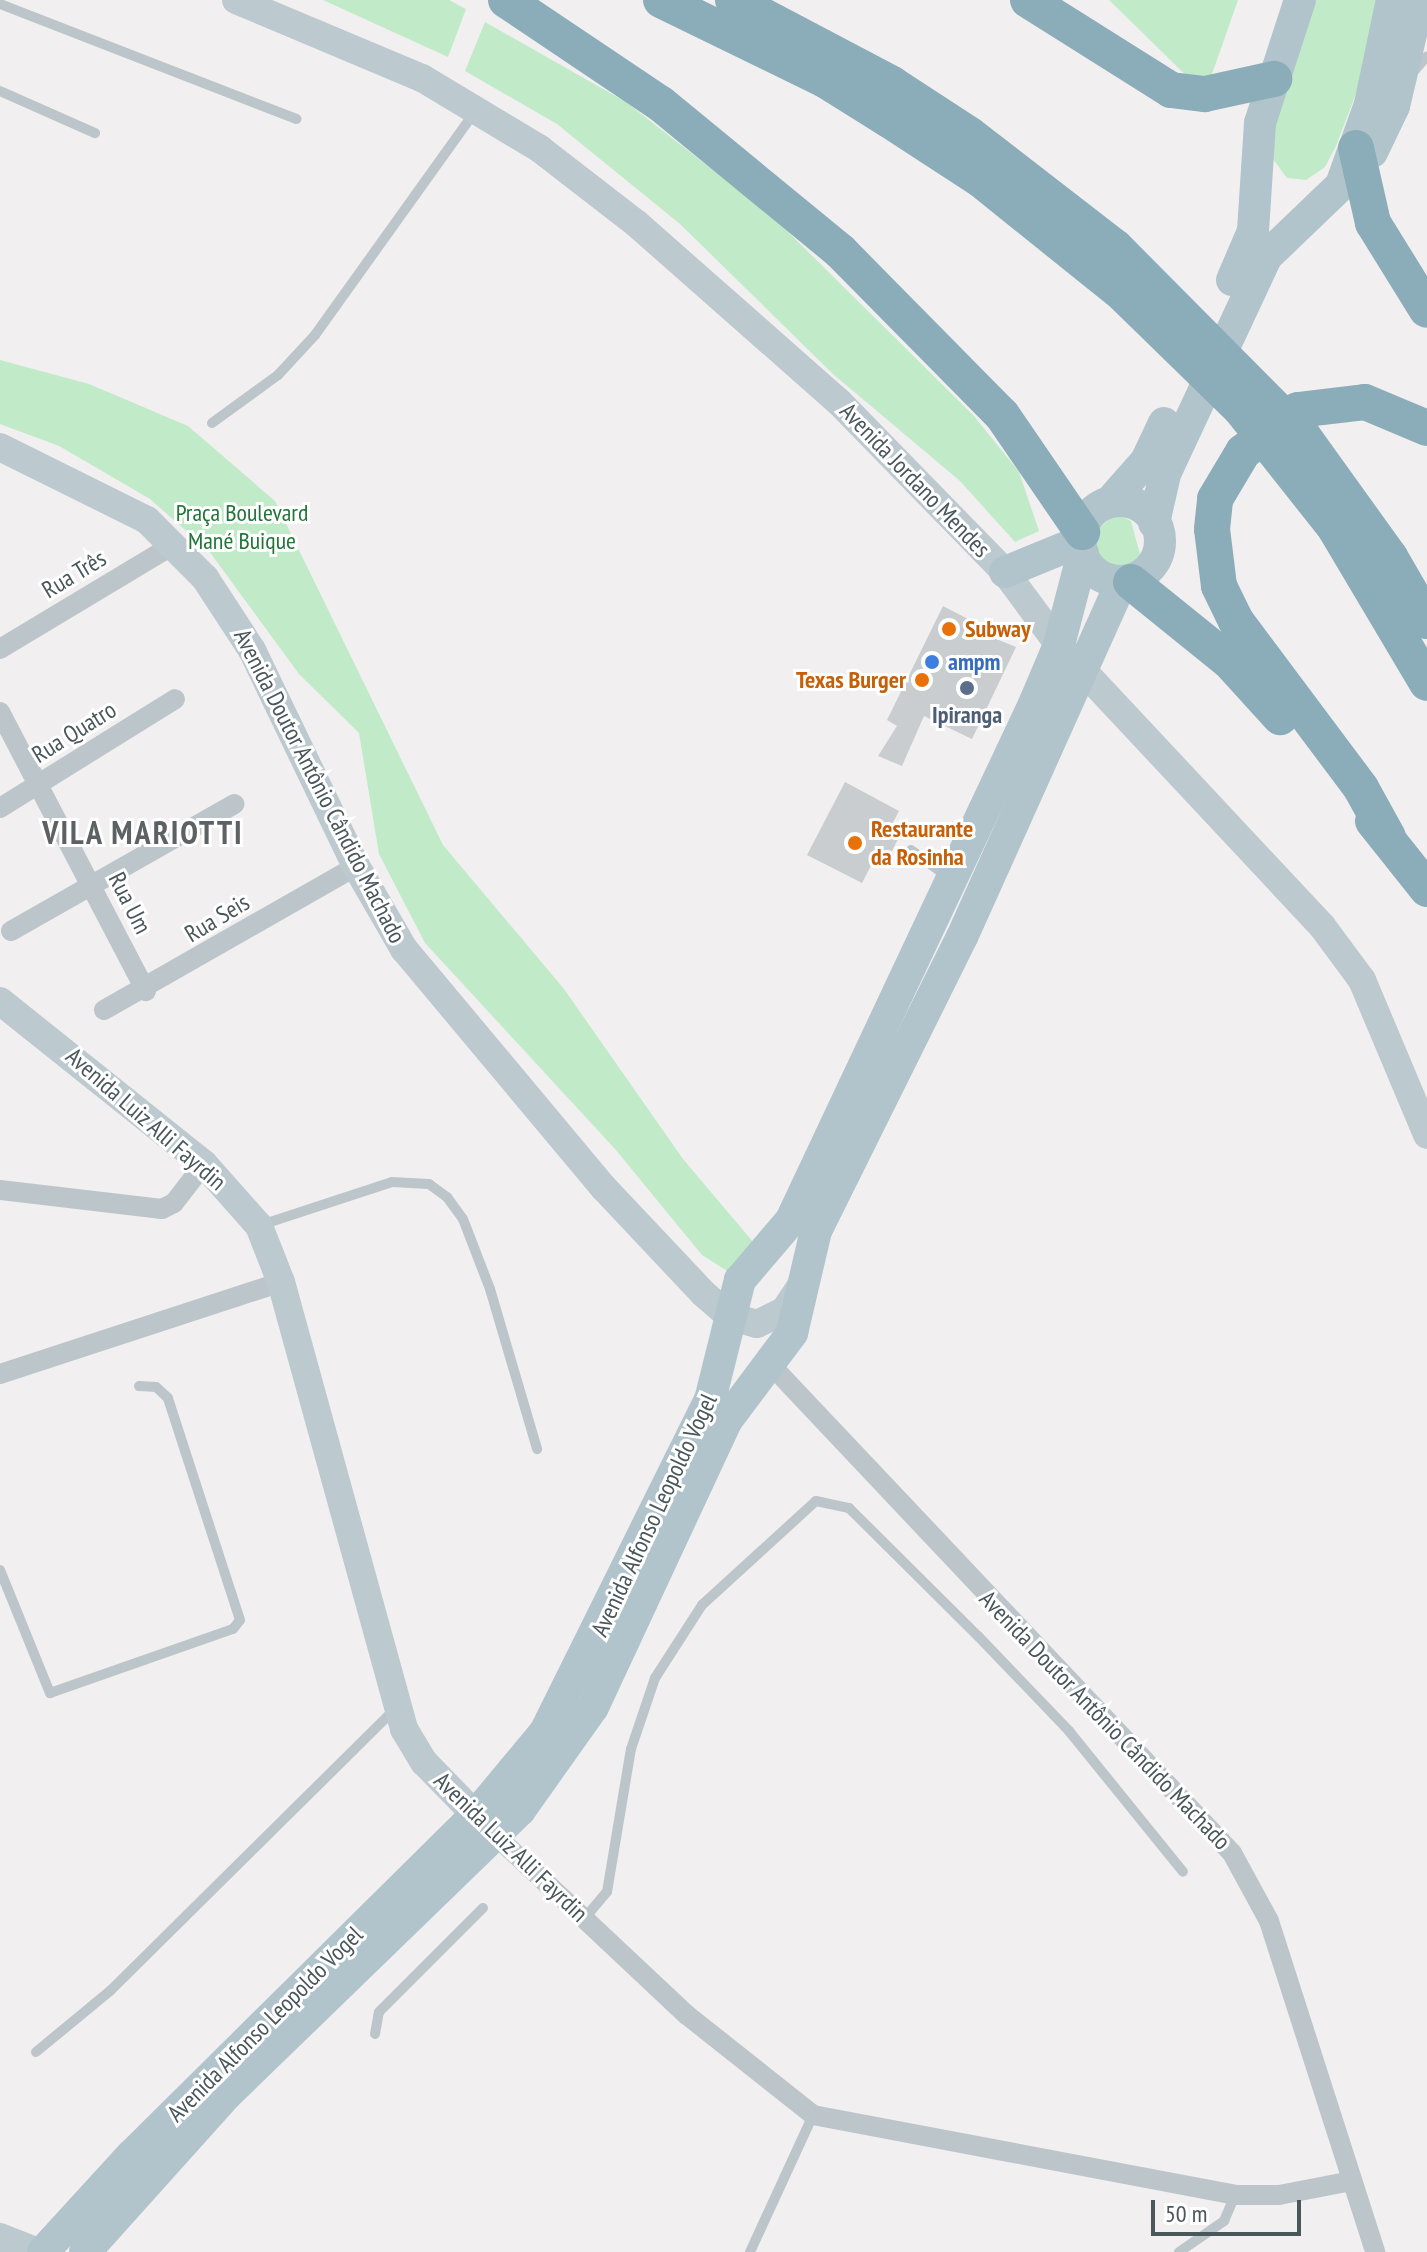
<!DOCTYPE html>
<html>
<head>
<meta charset="utf-8">
<style>
  body { margin:0 }
  #map { position:relative; width:1427px; height:2252px; overflow:hidden; background:#f1efef; font-family:"PT Sans Narrow",sans-serif }
  div>[style] { position:absolute }
  .green>* { inset:0; background:#c1ebc8 }
  .building>* { inset:0; background:#c9cdd0 }
  .lane>* { height:10px; margin:-5px; padding:0 5px; transform-origin:5px; border-radius:5px; background:#bcc6ca }
  .street>* { height:20px; margin:-10px; padding:0 10px; transform-origin:10px; border-radius:10px; background:#bcc6ca }
  .secondary>* { height:28px; margin:-14px; padding:0 14px; transform-origin:14px; border-radius:14px; background:#bcc9cf }
  .primary>* { height:32px; margin:-16px; padding:0 16px; transform-origin:16px; border-radius:16px; background:#b1c4cb }
  .primary>.ring { margin:-16px; padding:0; box-sizing:content-box; background:none; border:32px solid #b1c4cb; border-radius:50% }
  .highway>* { height:36px; margin:-18px; padding:0 18px; transform-origin:18px; border-radius:18px; background:#8bacb9 }
  .dots>* { width:22px; height:22px; translate:-50% -50%; box-sizing:border-box; border:4px solid #fff; border-radius:50% }
  span { translate:-50% -50%; white-space:nowrap; text-align:center; line-height:1.15; -webkit-text-stroke:6px #fff; paint-order:stroke }
  .street-label { font-size:24px; color:#49565a }
  .park-label { font-size:24px; color:#207537 }
  .food-label { font-size:24px; color:#c56008; font-weight:700 }
  .left { translate:0 -50%; text-align:left }
  .right { translate:-100% -50%; text-align:right }
  .shop-label { font-size:24px; color:#366cbe; font-weight:700 }
  .service-label { font-size:24px; color:#4e5e75; font-weight:700 }
  .district-label { font-size:32px; color:#5c6163; font-weight:700; letter-spacing:2px }
  .scale { position:absolute; left:1151px; top:2200px; width:150px; height:36px; box-sizing:border-box; border:4px solid #49565a; border-top:0; padding-left:10px; font-size:24px; line-height:28px; white-space:nowrap; color:#49565a; -webkit-text-stroke:6px #fff; paint-order:stroke }
</style>
</head>
<body>
<div id="map">
  <div class="green">
    <i style="clip-path:polygon(323px 0,449px 0,466px 9px,448px 57px)"></i>
    <i style="clip-path:polygon(1109px 0,1238px 0,1205px 94px)"></i>
    <i style="clip-path:polygon(1310px 0,1377px 0,1362px 78px,1336px 146px,1325px 167px,1306px 180px,1287px 178px,1267px 151px)"></i>
    <i style="clip-path:polygon(485px 22px,626px 102px,775px 219px,974px 416px,1019px 472px,1039px 531px,1015px 542px,960px 481px,833px 374px,680px 224px,557px 124px,465px 71px)"></i>
    <i style="clip-path:polygon(0 360px,89px 384px,188px 426px,275px 501px,443px 845px,564px 989px,683px 1159px,754px 1243px,735px 1276px,702px 1255px,615px 1149px,425px 943px,379px 854px,359px 733px,299px 674px,209px 551px,150px 499px,59px 446px,0 424px)"></i>
    <i style="clip-path:polygon(1116px 513px,1131px 521px,1140px 554px,1134px 572px,1115px 578px,1096px 556px,1095px 532px)"></i>
  </div>
  <div class="building">
    <i style="clip-path:polygon(943px 606px,970px 620px,967px 627px,1016px 647px,972px 739px,924px 716px,902px 766px,878px 756px,897px 726px,887px 720px)"></i>
    <i style="clip-path:polygon(845px 782px,899px 811px,891px 826px,902px 831px,888px 859px,877px 854px,862px 883px,807px 855px)"></i>
  </div>
  <div class="lane">
    <i style="left:0;top:4px;width:318px;rotate:21.2deg"></i>
    <i style="left:1415px;top:70px;width:18px;rotate:-49deg"></i>
    <i style="left:0;top:91px;width:104px;rotate:23.9deg"></i>
    <i style="left:212px;top:423px;width:82px;rotate:-36deg"></i>
    <i style="left:278px;top:375px;width:54px;rotate:-47.2deg"></i>
    <i style="left:315px;top:335px;width:272px;rotate:-54.4deg"></i>
    <i style="left:911px;top:850px;width:46px;rotate:36.1deg"></i>
    <i style="left:261px;top:1225px;width:138px;rotate:-18.2deg"></i>
    <i style="left:392px;top:1182px;width:37px;rotate:3deg"></i>
    <i style="left:429px;top:1184px;width:22px;rotate:36deg"></i>
    <i style="left:447px;top:1197px;width:27px;rotate:54deg"></i>
    <i style="left:463px;top:1219px;width:75px;rotate:68.9deg"></i>
    <i style="left:490px;top:1289px;width:167px;rotate:73.6deg"></i>
    <i style="left:0;top:1570px;width:133px;rotate:67.9deg"></i>
    <i style="left:50px;top:1693px;width:194px;rotate:-19.3deg"></i>
    <i style="left:233px;top:1629px;width:11px;rotate:-52deg"></i>
    <i style="left:240px;top:1620px;width:233px;rotate:-108deg"></i>
    <i style="left:168px;top:1398px;width:16px;rotate:-137deg"></i>
    <i style="left:156px;top:1387px;width:17px;rotate:-177deg"></i>
    <i style="left:584px;top:1919px;width:35px;rotate:-50deg"></i>
    <i style="left:607px;top:1892px;width:145px;rotate:-80.5deg"></i>
    <i style="left:631px;top:1749px;width:75px;rotate:-71.3deg"></i>
    <i style="left:655px;top:1678px;width:87px;rotate:-57.2deg"></i>
    <i style="left:702px;top:1605px;width:154px;rotate:-42.4deg"></i>
    <i style="left:816px;top:1501px;width:34px;rotate:12deg"></i>
    <i style="left:849px;top:1508px;width:182px;rotate:44.8deg"></i>
    <i style="left:978px;top:1636px;width:132px;rotate:46.2deg"></i>
    <i style="left:1069px;top:1731px;width:181px;rotate:51deg"></i>
    <i style="left:375px;top:2034px;width:22px;rotate:-80deg"></i>
    <i style="left:379px;top:2012px;width:147px;rotate:-45deg"></i>
    <i style="left:36px;top:2052px;width:96px;rotate:-39.5deg"></i>
    <i style="left:110px;top:1991px;width:402px;rotate:-44.7deg"></i>
    <i style="left:750px;top:2252px;width:151px;rotate:-65.3deg"></i>
    <i style="left:1179px;top:2252px;width:55px;rotate:-34.6deg"></i>
    <i style="left:1224px;top:2221px;width:28px;rotate:-67deg"></i>
  </div>
  <div class="street">
    <i style="left:0;top:649px;width:204px;rotate:-31deg"></i>
    <i style="left:0;top:712px;width:315px;rotate:62.4deg"></i>
    <i style="left:0;top:808px;width:206px;rotate:-31.9deg"></i>
    <i style="left:11px;top:931px;width:257px;rotate:-29.6deg"></i>
    <i style="left:104px;top:1010px;width:290px;rotate:-29.7deg"></i>
    <i style="left:0;top:1190px;width:163px;rotate:6.7deg"></i>
    <i style="left:162px;top:1209px;width:13px;rotate:-27deg"></i>
    <i style="left:174px;top:1203px;width:49px;rotate:-52.4deg"></i>
    <i style="left:771px;top:1365px;width:671px;rotate:46.63deg"></i>
    <i style="left:1232px;top:1853px;width:77px;rotate:61.4deg"></i>
    <i style="left:1269px;top:1921px;width:348px;rotate:72.2deg"></i>
    <i style="left:0;top:1374px;width:296px;rotate:-18.1deg"></i>
    <i style="left:494px;top:1834px;width:265px;rotate:43.2deg"></i>
    <i style="left:687px;top:2015px;width:161px;rotate:38.4deg"></i>
    <i style="left:813px;top:2115px;width:430px;rotate:10.7deg"></i>
    <i style="left:1235px;top:2195px;width:44px"></i>
    <i style="left:1279px;top:2195px;width:74px;rotate:-10.9deg"></i>
  </div>
  <div class="secondary">
    <i style="left:236px;top:0;width:202px;rotate:22.8deg"></i>
    <i style="left:422px;top:78px;width:138px;rotate:31deg"></i>
    <i style="left:540px;top:149px;width:123px;rotate:37.7deg"></i>
    <i style="left:637px;top:224px;width:269px;rotate:41.4deg"></i>
    <i style="left:839px;top:402px;width:238px;rotate:45.7deg"></i>
    <i style="left:1005px;top:572px;width:91px;rotate:53.5deg"></i>
    <i style="left:1059px;top:645px;width:385px;rotate:46.9deg"></i>
    <i style="left:1322px;top:926px;width:67px;rotate:53.5deg"></i>
    <i style="left:1362px;top:980px;width:168px;rotate:67.2deg"></i>
    <i style="left:0;top:447px;width:164px;rotate:26.4deg"></i>
    <i style="left:147px;top:520px;width:82px;rotate:45deg"></i>
    <i style="left:205px;top:578px;width:86px;rotate:56.9deg"></i>
    <i style="left:252px;top:650px;width:240px;rotate:64.3deg"></i>
    <i style="left:356px;top:866px;width:96px;rotate:60deg"></i>
    <i style="left:404px;top:949px;width:312px;rotate:50.1deg"></i>
    <i style="left:604px;top:1188px;width:146px;rotate:46.7deg"></i>
    <i style="left:704px;top:1294px;width:33px;rotate:41deg"></i>
    <i style="left:729px;top:1316px;width:29px;rotate:16deg"></i>
    <i style="left:757px;top:1324px;width:30px;rotate:-26deg"></i>
    <i style="left:784px;top:1311px;width:34px;rotate:-56deg"></i>
    <i style="left:0;top:1001px;width:261px;rotate:38.6deg"></i>
    <i style="left:204px;top:1164px;width:83px;rotate:48.4deg"></i>
    <i style="left:259px;top:1226px;width:60px;rotate:68.6deg"></i>
    <i style="left:281px;top:1282px;width:464px;rotate:74.6deg"></i>
    <i style="left:404px;top:1729px;width:39px;rotate:59deg"></i>
    <i style="left:424px;top:1762px;width:96px;rotate:45.8deg"></i>
    <i style="left:0;top:2237px;width:41px;rotate:21.5deg"></i>
  </div>
  <div class="primary">
    <i style="left:1372px;top:152px;width:51px;rotate:-64.4deg"></i>
    <i style="left:1394px;top:106px;width:109px;rotate:-76.7deg"></i>
    <i style="left:1232px;top:280px;width:53px;rotate:-66.8deg"></i>
    <i style="left:1253px;top:231px;width:108px;rotate:-86.3deg"></i>
    <i style="left:1260px;top:123px;width:129px;rotate:-72deg"></i>
    <i style="left:1115px;top:496px;width:47px;rotate:-48.5deg"></i>
    <i style="left:1146px;top:461px;width:42px;rotate:-64.7deg"></i>
    <i class="ring" style="left:1080px;top:501px;width:48px;height:48px"></i>
    <i style="left:1154px;top:523px;width:50px;rotate:-77.3deg"></i>
    <i style="left:1165px;top:474px;width:239px;rotate:-65deg"></i>
    <i style="left:1266px;top:257px;width:104px;rotate:-43.8deg"></i>
    <i style="left:1341px;top:185px;width:86px;rotate:-70.3deg"></i>
    <i style="left:1370px;top:104px;width:106px;rotate:-78.1deg"></i>
    <i style="left:1005px;top:572px;width:82px;rotate:-22.2deg"></i>
    <i style="left:43px;top:2252px;width:132px;rotate:-47.5deg"></i>
    <i style="left:132px;top:2155px;width:484px;rotate:-44.7deg"></i>
    <i style="left:476px;top:1815px;width:108px;rotate:-50.3deg"></i>
    <i style="left:545px;top:1732px;width:371px;rotate:-63.6deg"></i>
    <i style="left:710px;top:1400px;width:124px;rotate:-76deg"></i>
    <i style="left:740px;top:1280px;width:79px;rotate:-49.6deg"></i>
    <i style="left:791px;top:1220px;width:570px;rotate:-64.78deg"></i>
    <i style="left:1034px;top:704px;width:64px;rotate:-67deg"></i>
    <i style="left:1059px;top:645px;width:95px;rotate:-75.4deg"></i>
    <i style="left:85px;top:2252px;width:212px;rotate:-48.1deg"></i>
    <i style="left:227px;top:2094px;width:408px;rotate:-44.1deg"></i>
    <i style="left:520px;top:1810px;width:126px;rotate:-54.7deg"></i>
    <i style="left:593px;top:1707px;width:317px;rotate:-65deg"></i>
    <i style="left:727px;top:1420px;width:109px;rotate:-53.2deg"></i>
    <i style="left:792px;top:1333px;width:105px;rotate:-76.8deg"></i>
    <i style="left:816px;top:1231px;width:328px;rotate:-63.6deg"></i>
    <i style="left:962px;top:937px;width:387px;rotate:-65.8deg"></i>
  </div>
  <div class="highway">
    <i style="left:506px;top:0;width:187px;rotate:33.9deg"></i>
    <i style="left:661px;top:104px;width:232px;rotate:39.4deg"></i>
    <i style="left:840px;top:251px;width:231px;rotate:45.4deg"></i>
    <i style="left:1002px;top:415px;width:142px;rotate:55.6deg"></i>
    <i style="left:661px;top:0;width:182px;rotate:26deg"></i>
    <i style="left:825px;top:80px;width:75px;rotate:32deg"></i>
    <i style="left:889px;top:120px;width:108px;rotate:33deg"></i>
    <i style="left:980px;top:179px;width:184px;rotate:38.8deg"></i>
    <i style="left:1123px;top:294px;width:163px;rotate:44.3deg"></i>
    <i style="left:1240px;top:408px;width:153px;rotate:51.6deg"></i>
    <i style="left:1335px;top:528px;width:180px;rotate:59.3deg"></i>
    <i style="left:733px;top:0;width:180px;rotate:27.8deg"></i>
    <i style="left:892px;top:84px;width:93px;rotate:33.2deg"></i>
    <i style="left:970px;top:135px;width:183px;rotate:37.7deg"></i>
    <i style="left:1115px;top:247px;width:267px;rotate:45.2deg"></i>
    <i style="left:1303px;top:436px;width:149px;rotate:54.3deg"></i>
    <i style="left:1390px;top:557px;width:74px;rotate:60deg"></i>
    <i style="left:1028px;top:0;width:169px;rotate:32.2deg"></i>
    <i style="left:1171px;top:90px;width:34px;rotate:7deg"></i>
    <i style="left:1205px;top:94px;width:71px;rotate:-12.3deg"></i>
    <i style="left:1356px;top:148px;width:77px;rotate:77.2deg"></i>
    <i style="left:1373px;top:223px;width:102px;rotate:58.2deg"></i>
    <i style="left:1131px;top:582px;width:126px;rotate:38.9deg"></i>
    <i style="left:1229px;top:661px;width:76px;rotate:47.7deg"></i>
    <i style="left:1373px;top:821px;width:87px;rotate:51.5deg"></i>
    <i style="left:1388px;top:837px;width:56px;rotate:-118.9deg"></i>
    <i style="left:1361px;top:788px;width:209px;rotate:-126.8deg"></i>
    <i style="left:1236px;top:621px;width:39px;rotate:-116deg"></i>
    <i style="left:1219px;top:586px;width:57px;rotate:-97deg"></i>
    <i style="left:1212px;top:529px;width:30px;rotate:-84deg"></i>
    <i style="left:1215px;top:499px;width:55px;rotate:-59.2deg"></i>
    <i style="left:1243px;top:452px;width:69px;rotate:-37.4deg"></i>
    <i style="left:1298px;top:410px;width:67px;rotate:-6.8deg"></i>
    <i style="left:1365px;top:402px;width:67px;rotate:22.8deg"></i>
  </div>
  <div class="dots">
    <i style="left:949px;top:629px;background:#e8710a"></i>
    <i style="left:932px;top:662px;background:#3f7fe0"></i>
    <i style="left:922px;top:680px;background:#e8710a"></i>
    <i style="left:967px;top:688px;background:#5c6f8a"></i>
    <i style="left:855px;top:843px;background:#e8710a"></i>
  </div>
  <div class="street-label">
    <span style="left:915px;top:480px;rotate:46deg">Avenida Jordano Mendes</span>
    <span style="left:74px;top:574px;rotate:-31deg">Rua Três</span>
    <span style="left:74px;top:732px;rotate:-32deg">Rua Quatro</span>
    <span style="left:320px;top:786px;rotate:63deg">Avenida Doutor Antônio Cândido Machado</span>
    <span style="left:130px;top:903px;rotate:63deg">Rua Um</span>
    <span style="left:217px;top:918px;rotate:-31deg">Rua Seis</span>
    <span style="left:146px;top:1119px;rotate:41deg">Avenida Luiz Alli Fayrdin</span>
    <span style="left:654px;top:1515px;rotate:-65deg">Avenida Alfonso Leopoldo Vogel</span>
    <span style="left:1105px;top:1720px;rotate:46deg">Avenida Doutor Antônio Cândido Machado</span>
    <span style="left:511px;top:1847px;rotate:44deg">Avenida Luiz Alli Fayrdin</span>
    <span style="left:265px;top:2024px;rotate:-45deg">Avenida Alfonso Leopoldo Vogel</span>
  </div>
  <div class="park-label">
    <span style="left:242px;top:527px">Praça Boulevard<br>Mané Buique</span>
  </div>
  <div class="food-label">
    <span class="left" style="left:965px;top:629px">Subway</span>
    <span class="right" style="left:906px;top:680px">Texas Burger</span>
    <span class="left" style="left:871px;top:843px">Restaurante<br>da Rosinha</span>
  </div>
  <div class="shop-label">
    <span class="left" style="left:948px;top:662px">ampm</span>
  </div>
  <div class="service-label">
    <span style="left:967px;top:715px">Ipiranga</span>
  </div>
  <div class="district-label">
    <span style="left:143px;top:832px">VILA MARIOTTI</span>
  </div>
  <div class="scale">50 m</div>
</div>
</body>
</html>
